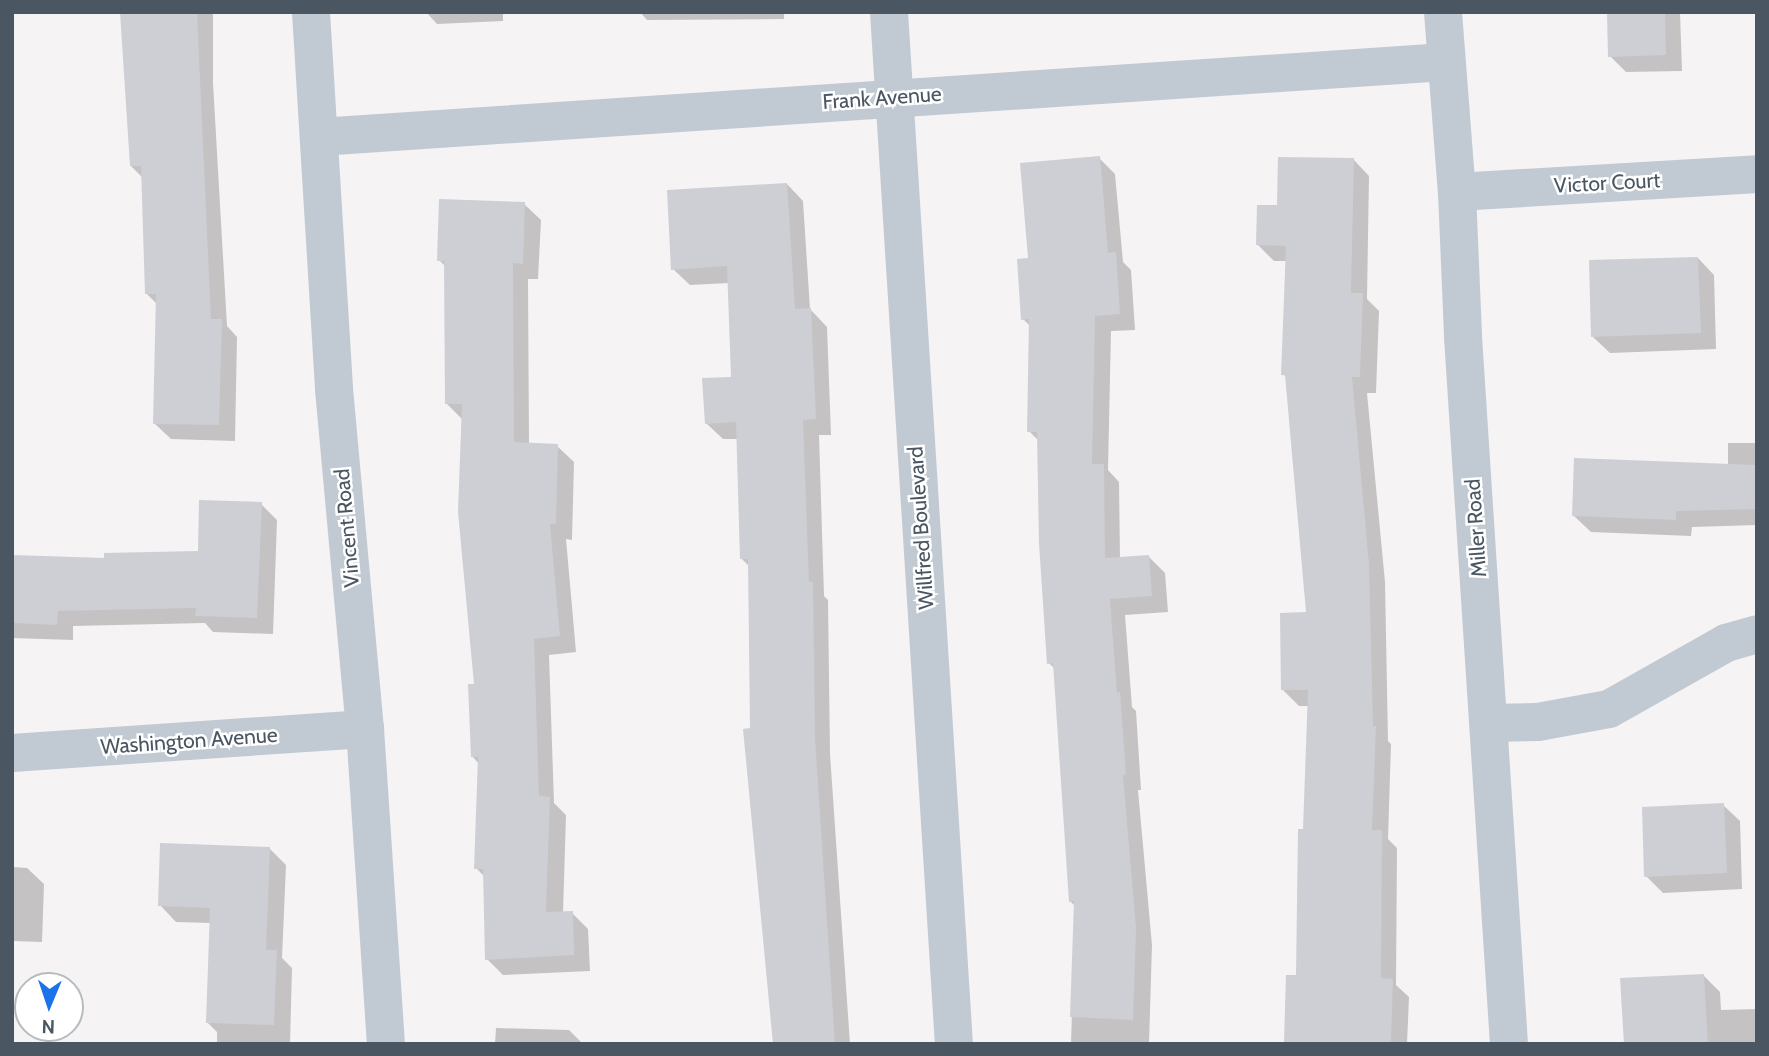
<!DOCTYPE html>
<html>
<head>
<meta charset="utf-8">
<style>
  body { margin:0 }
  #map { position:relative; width:1769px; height:1056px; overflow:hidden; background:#f5f3f3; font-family:Cabin,sans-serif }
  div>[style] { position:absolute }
  .shadow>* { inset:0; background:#0003 }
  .building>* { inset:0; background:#cdcfd5 }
  .minor>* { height:38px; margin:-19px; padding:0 19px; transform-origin:19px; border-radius:19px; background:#c1cad2 }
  span { translate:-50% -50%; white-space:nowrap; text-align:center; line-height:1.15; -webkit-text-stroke:5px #fff; paint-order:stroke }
  .street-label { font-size:21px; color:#4a5661 }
  .frame { position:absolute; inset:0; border:14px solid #4a5661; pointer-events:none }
  .north { position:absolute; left:14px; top:972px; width:70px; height:70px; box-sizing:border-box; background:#fff; border:2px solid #b7bbc0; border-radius:50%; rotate:182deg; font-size:19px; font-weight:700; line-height:28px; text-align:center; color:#4a5661 }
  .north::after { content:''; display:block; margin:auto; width:24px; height:32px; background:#1a73e8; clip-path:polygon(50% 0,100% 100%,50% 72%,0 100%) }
</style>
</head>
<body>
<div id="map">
  <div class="shadow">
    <i style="clip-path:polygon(122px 12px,213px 12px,213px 83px,227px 326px,237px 337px,235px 441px,171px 439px,154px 423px,157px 304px,147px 294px,143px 178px,131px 166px)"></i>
    <i style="clip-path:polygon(426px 12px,503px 12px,503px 21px,437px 24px)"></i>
    <i style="clip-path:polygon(640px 12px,784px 12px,784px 19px,647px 20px)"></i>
    <i style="clip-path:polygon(1609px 12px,1680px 12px,1682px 71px,1626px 72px,1610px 56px)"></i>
    <i style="clip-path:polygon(1099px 158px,1115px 174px,1123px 262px,1131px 270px,1135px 330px,1111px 331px,1108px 470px,1119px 482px,1120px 559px,1149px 557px,1165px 573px,1168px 612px,1125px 615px,1132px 707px,1136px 711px,1141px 790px,1138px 790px,1152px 945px,1149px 1044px,1071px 1044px,1075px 906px,1070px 901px,1055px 669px,1049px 663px,1039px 441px,1029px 431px,1031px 327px,1023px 319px,1030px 260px)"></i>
    <i style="clip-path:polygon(1353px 159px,1369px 176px,1367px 299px,1379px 311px,1376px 393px,1367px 393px,1385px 582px,1388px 741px,1391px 744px,1388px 839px,1397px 848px,1396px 985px,1409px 997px,1407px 1044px,1288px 1044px,1286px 1041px,1298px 977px,1309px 706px,1299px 706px,1283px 690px,1308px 614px,1287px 378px,1283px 374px,1287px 261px,1274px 261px,1258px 245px,1279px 206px)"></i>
    <i style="clip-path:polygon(787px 184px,803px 201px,810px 309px,827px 327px,831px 435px,819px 435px,824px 596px,828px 600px,830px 754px,850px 1044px,775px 1044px,752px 730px,750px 567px,741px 558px,738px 439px,723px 439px,706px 423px,732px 379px,729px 283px,690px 285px,673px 269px)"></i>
    <i style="clip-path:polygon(524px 204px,541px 220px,538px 279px,528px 279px,529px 445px,557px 446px,574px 462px,572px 540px,566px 539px,576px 652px,549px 655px,554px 803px,566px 815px,563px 913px,572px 913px,588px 929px,590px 971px,503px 975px,487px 959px,485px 877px,476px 868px,479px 764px,473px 757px,476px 685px,463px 420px,446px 403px,446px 267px,439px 260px)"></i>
    <i style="clip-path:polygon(1698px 258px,1714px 275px,1716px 349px,1610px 353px,1593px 337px)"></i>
    <i style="clip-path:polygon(1728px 443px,1757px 443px,1757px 525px,1692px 527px,1691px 536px,1591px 532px,1574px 516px,1728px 465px)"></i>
    <i style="clip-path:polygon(261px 504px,277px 520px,273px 634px,213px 632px,205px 623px,73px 626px,73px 640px,12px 638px,12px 557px,106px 560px,199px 553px)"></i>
    <i style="clip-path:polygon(1723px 805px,1740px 821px,1742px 889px,1663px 893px,1646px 876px)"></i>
    <i style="clip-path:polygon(269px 848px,286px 865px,282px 958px,292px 968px,290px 1044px,217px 1044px,217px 1032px,207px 1022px,211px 923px,176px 922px,160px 905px)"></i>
    <i style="clip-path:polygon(12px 867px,27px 868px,44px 884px,42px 942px,12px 941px)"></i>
    <i style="clip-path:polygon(1703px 975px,1720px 992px,1721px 1010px,1757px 1009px,1757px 1044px,1625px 1044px)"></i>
    <i style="clip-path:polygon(496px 1028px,569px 1030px,583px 1044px,495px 1044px)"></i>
  </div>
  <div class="building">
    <i style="clip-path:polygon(120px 12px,197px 12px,211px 319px,222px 319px,219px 425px,153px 424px,156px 294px,145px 294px,141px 166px,130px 166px)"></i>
    <i style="clip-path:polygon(1607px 12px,1665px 12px,1666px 55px,1608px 57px)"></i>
    <i style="clip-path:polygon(1100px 156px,1108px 253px,1116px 252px,1120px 314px,1095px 316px,1092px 464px,1104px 464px,1105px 558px,1149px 555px,1152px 596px,1110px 599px,1117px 693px,1120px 692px,1126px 774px,1123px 775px,1136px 928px,1133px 1020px,1070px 1017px,1074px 901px,1069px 902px,1053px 663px,1047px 664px,1039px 543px,1037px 432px,1027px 432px,1029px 319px,1021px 320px,1017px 259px,1028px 258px,1020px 163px)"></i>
    <i style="clip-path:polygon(1278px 157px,1354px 158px,1351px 293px,1363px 293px,1360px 377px,1352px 377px,1369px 564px,1373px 726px,1376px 726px,1372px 830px,1382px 830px,1381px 978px,1393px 979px,1391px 1044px,1284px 1042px,1286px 975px,1296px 975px,1298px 829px,1303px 829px,1308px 690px,1281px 690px,1280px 613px,1306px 612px,1285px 375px,1281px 375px,1286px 246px,1256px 245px,1257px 205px,1277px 205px)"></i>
    <i style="clip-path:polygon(787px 183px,795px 309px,811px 308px,816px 419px,803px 420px,809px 582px,813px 582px,815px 737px,835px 1044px,773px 1044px,743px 729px,750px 728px,748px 559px,740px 559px,736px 422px,705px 424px,702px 378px,731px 377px,727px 266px,671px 270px,667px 190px)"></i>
    <i style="clip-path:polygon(439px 199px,525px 202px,523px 264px,513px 263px,514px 442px,558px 444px,556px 524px,550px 524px,560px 636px,534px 639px,539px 796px,550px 797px,546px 912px,573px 911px,574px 955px,485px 960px,483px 869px,474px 869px,478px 757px,471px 757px,468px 684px,474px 684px,458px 512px,462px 404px,445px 404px,444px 261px,437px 261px)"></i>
    <i style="clip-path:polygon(1698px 257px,1701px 333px,1591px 337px,1589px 260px)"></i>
    <i style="clip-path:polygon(1574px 458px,1757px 465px,1757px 509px,1676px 511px,1676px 520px,1572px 516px)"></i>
    <i style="clip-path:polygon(199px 500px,262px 502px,257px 618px,195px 616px,196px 608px,58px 611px,57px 625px,12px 623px,12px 555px,104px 558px,104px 553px,198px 551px)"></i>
    <i style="clip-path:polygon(1724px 803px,1727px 873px,1644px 877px,1642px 807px)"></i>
    <i style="clip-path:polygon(160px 843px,270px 847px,266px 950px,277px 950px,274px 1025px,206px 1023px,210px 908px,158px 906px)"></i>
    <i style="clip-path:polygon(1704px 974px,1708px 1044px,1624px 1044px,1620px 978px)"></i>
  </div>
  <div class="minor">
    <i style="left:311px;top:12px;width:378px;rotate:86.5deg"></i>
    <i style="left:334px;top:389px;width:341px;rotate:84.8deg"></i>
    <i style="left:365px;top:729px;width:316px;rotate:86.2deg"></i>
    <i style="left:889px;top:12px;width:1034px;rotate:86.4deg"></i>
    <i style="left:1443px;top:12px;width:181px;rotate:85.6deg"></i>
    <i style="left:1457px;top:192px;width:145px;rotate:87.6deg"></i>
    <i style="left:1463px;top:337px;width:708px;rotate:86.28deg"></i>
    <i style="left:319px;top:137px;width:1129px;rotate:-3.81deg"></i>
    <i style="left:1457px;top:192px;width:301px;rotate:-3.4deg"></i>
    <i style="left:1489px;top:723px;width:49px;rotate:-1.2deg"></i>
    <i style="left:1538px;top:722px;width:72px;rotate:-10.4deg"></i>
    <i style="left:1609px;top:709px;width:134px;rotate:-29.4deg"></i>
    <i style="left:1726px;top:643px;width:32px;rotate:-16deg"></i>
    <i style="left:12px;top:753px;width:354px;rotate:-3.9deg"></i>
  </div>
  <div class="street-label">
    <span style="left:882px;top:98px;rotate:-4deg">Frank Avenue</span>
    <span style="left:1607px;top:183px;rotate:-3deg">Victor Court</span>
    <span style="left:347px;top:528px;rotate:-95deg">Vincent Road</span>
    <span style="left:921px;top:528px;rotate:-94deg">Willfred Boulevard</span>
    <span style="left:1476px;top:528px;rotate:-94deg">Miller Road</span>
    <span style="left:189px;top:741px;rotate:-4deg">Washington Avenue</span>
  </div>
  <div class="frame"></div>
  <div class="north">N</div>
</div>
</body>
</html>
